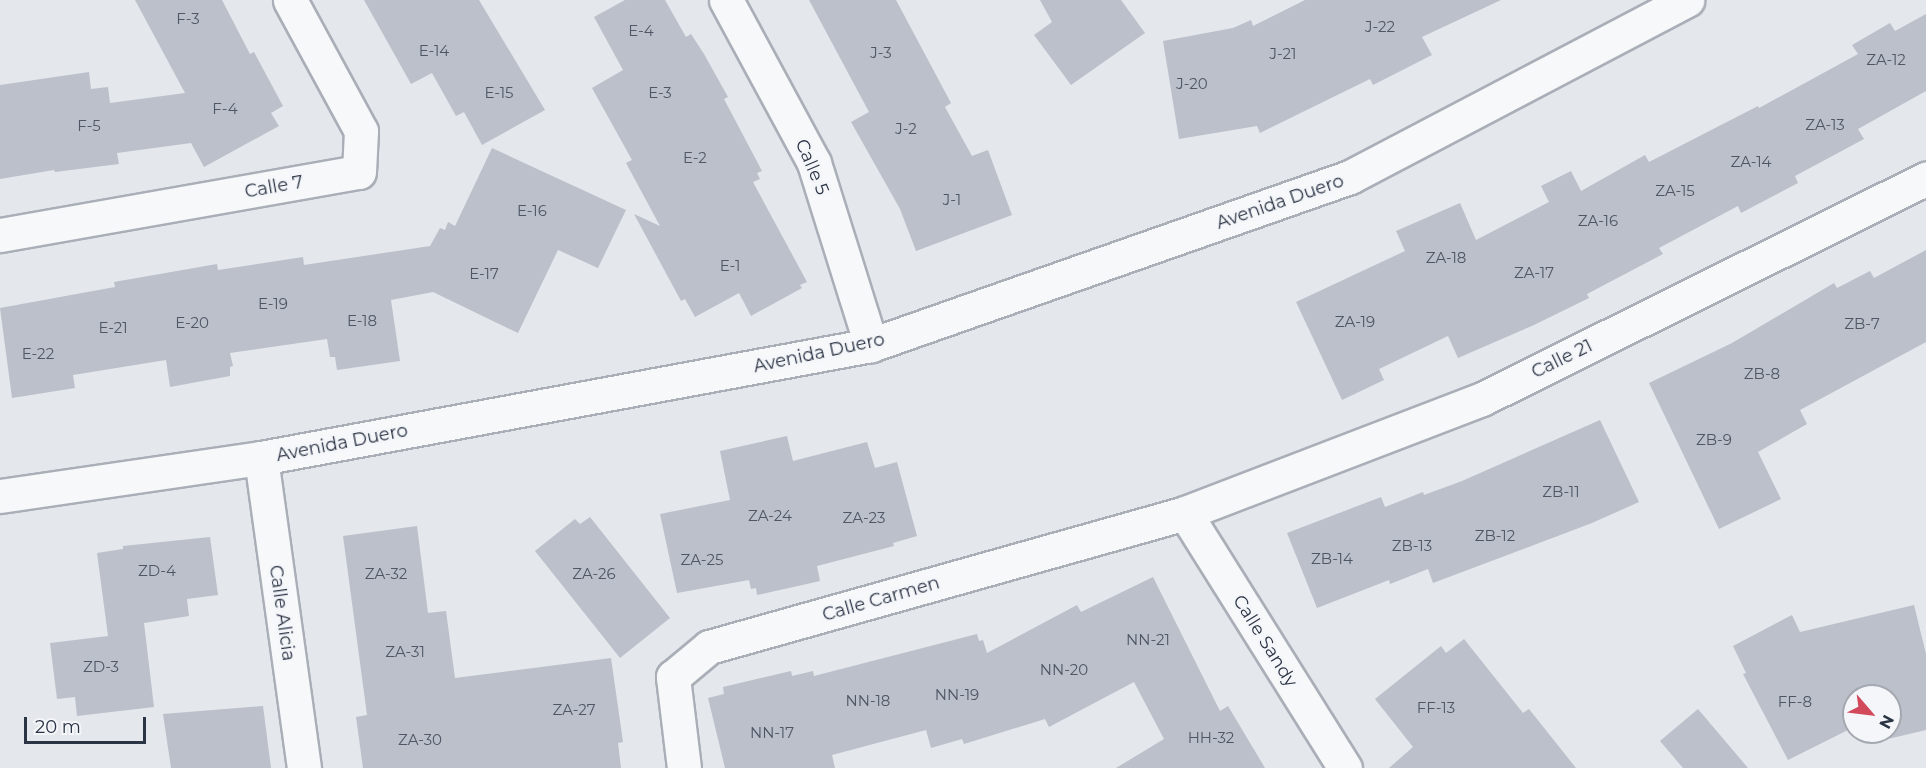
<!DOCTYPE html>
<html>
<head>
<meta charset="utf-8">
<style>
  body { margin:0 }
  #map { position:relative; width:1926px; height:768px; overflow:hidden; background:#e4e7ec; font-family:Montserrat,sans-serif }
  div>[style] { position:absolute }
  .building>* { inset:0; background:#bbc0ca }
  .roads { filter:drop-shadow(2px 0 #a9aeb7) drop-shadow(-2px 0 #a9aeb7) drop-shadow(0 2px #a9aeb7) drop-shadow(0 -2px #a9aeb7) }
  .minor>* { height:33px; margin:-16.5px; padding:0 16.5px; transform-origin:16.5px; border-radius:16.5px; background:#f7f8fa }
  span { translate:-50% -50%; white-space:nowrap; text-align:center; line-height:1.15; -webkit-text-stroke:5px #f4f6f9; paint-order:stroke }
  .number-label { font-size:15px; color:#4f5766 }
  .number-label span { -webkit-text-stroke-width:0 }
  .street-label { font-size:18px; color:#2b3445 }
  .north { position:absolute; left:1842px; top:684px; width:60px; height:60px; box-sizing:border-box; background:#f4f6f9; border:2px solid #a4a8b1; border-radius:50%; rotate:118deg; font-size:16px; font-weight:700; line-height:24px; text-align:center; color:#2b3445 }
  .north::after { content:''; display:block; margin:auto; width:21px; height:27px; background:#d1495b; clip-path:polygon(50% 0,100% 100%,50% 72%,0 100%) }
  .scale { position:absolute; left:24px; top:717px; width:122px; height:27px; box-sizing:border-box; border:3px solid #2b3445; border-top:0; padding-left:8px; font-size:18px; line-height:21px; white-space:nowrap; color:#2b3445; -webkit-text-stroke:4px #f4f6f9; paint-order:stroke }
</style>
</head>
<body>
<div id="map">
  <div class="building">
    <i style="clip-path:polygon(135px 0,222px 0,250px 54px,254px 52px,283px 106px,271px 113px,279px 126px,204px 167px,191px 143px,117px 153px,119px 164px,55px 172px,54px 170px,0 179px,0 85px,89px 72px,91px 89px,108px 87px,110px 103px,185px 93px)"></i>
    <i style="clip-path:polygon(364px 0,479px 0,545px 110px,482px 145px,464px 112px,456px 116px,432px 73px,411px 84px)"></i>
    <i style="clip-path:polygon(625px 0,665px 0,686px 37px,691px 34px,704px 54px,728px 97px,724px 99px,762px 171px,757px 173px,760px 179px,753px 182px,807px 282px,800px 285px,802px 288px,751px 316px,739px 293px,695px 317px,685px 299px,681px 301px,634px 214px,660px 226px,626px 163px,632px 160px,592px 88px,623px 70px,594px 17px)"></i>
    <i style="clip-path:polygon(809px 0,896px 0,951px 103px,945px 107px,972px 156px,988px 150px,1012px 215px,916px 251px,900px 209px,851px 122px,869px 112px)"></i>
    <i style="clip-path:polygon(1040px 0,1121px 0,1145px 33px,1071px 85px,1034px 35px,1052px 22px)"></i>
    <i style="clip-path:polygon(1305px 0,1501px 0,1422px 37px,1432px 55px,1373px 85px,1370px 79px,1260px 133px,1257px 126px,1179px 139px,1163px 41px,1233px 28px,1251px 20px,1253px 26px)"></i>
    <i style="clip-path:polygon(1926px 14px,1926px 91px,1858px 129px,1864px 139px,1795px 176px,1798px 183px,1741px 213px,1738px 206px,1659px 248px,1663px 254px,1587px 294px,1589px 298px,1534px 325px,1458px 358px,1448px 336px,1379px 369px,1384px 380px,1342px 400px,1296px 302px,1405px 251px,1396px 231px,1460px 203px,1476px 240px,1549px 202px,1541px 186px,1571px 171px,1581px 191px,1645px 155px,1649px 162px,1758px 106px,1759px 108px,1858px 54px,1852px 45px,1890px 23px,1895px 31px)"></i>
    <i style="clip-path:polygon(492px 148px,626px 210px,598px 268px,558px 250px,518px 333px,433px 292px,391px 300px,400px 361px,337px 370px,335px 357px,330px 357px,327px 339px,230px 353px,233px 366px,230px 367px,230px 376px,170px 387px,166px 360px,73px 375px,75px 388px,12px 398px,0 308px,115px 287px,114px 282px,217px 264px,218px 270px,303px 257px,304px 265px,430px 246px,440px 228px,445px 230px,448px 222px,455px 226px)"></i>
    <i style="clip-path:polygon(1926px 250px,1926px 342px,1800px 410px,1807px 424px,1758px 452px,1781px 499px,1719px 529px,1649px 383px,1732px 343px,1834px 283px,1837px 288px,1870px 271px,1874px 278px)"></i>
    <i style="clip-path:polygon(1600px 420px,1639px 502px,1592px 523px,1433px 583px,1428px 569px,1390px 584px,1389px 580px,1317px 608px,1287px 533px,1381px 497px,1385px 507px,1423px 492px,1424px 495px,1462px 481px)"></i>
    <i style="clip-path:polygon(787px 436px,793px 461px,867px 442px,875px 468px,897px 462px,917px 536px,893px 543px,894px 546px,817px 566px,820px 581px,757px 595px,756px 588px,751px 589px,749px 580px,677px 593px,660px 514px,730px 500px,720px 451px)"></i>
    <i style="clip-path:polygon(590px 517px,670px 618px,620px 658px,535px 551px,575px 519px,580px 524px)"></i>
    <i style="clip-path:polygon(417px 526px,428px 613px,446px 611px,455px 678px,611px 658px,623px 742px,618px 743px,621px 768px,363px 768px,356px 717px,367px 715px,343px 536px)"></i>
    <i style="clip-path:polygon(210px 537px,218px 595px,187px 599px,189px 616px,144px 623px,154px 707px,77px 716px,75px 697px,57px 699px,50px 643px,108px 636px,97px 553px,123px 549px,123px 546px)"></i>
    <i style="clip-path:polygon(1153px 577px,1220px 711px,1228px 706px,1265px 768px,1116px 768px,1164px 739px,1134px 682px,1049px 727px,1045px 719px,964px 744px,962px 739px,931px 748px,926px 730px,832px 755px,835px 768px,725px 768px,708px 698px,724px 694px,723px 687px,791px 671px,792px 676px,813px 671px,814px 676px,977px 634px,979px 641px,983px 640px,987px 653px,1077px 605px,1081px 612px)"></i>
    <i style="clip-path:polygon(1914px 605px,1926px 654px,1926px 730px,1871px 743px,1869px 732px,1890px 732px,1890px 696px,1854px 696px,1854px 727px,1788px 760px,1743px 674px,1746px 673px,1733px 646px,1792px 615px,1800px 632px)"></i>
    <i style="clip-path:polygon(1464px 639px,1523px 713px,1529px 709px,1576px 768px,1389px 768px,1413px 747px,1375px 699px,1441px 646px,1446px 653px)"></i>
    <i style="clip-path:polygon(263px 706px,271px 768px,171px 768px,163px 714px)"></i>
    <i style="clip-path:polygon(1698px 709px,1748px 768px,1683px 768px,1660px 741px)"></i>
  </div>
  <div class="roads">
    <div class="minor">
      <i style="left:726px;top:0;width:185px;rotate:61.6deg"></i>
      <i style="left:814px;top:163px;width:191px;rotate:72.6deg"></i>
      <i style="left:0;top:235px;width:364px;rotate:-10deg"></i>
      <i style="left:359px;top:172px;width:41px;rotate:-87.2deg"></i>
      <i style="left:361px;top:131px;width:149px;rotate:-118.5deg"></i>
      <i style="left:261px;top:458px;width:313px;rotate:82.1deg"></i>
      <i style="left:0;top:496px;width:264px;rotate:-8.3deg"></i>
      <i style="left:261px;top:458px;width:620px;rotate:-10.49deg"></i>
      <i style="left:871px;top:345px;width:508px;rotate:-19.33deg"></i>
      <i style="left:1350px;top:177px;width:381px;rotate:-27.7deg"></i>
      <i style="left:1185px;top:513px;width:301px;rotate:57.9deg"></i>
      <i style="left:684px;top:768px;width:92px;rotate:-96.9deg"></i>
      <i style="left:673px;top:677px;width:47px;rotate:-39.8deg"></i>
      <i style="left:709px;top:647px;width:495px;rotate:-15.7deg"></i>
      <i style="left:1185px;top:513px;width:318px;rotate:-21deg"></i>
      <i style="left:1482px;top:399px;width:496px;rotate:-26.4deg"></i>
    </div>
  </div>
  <div class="number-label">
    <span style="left:188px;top:19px">F-3</span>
    <span style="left:1380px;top:27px">J-22</span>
    <span style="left:641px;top:31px">E-4</span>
    <span style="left:434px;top:51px">E-14</span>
    <span style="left:881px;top:53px">J-3</span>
    <span style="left:1283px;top:54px">J-21</span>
    <span style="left:1886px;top:60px">ZA-12</span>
    <span style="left:1192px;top:84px">J-20</span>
    <span style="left:499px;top:93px">E-15</span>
    <span style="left:660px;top:93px">E-3</span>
    <span style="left:225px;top:109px">F-4</span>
    <span style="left:1825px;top:125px">ZA-13</span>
    <span style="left:89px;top:126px">F-5</span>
    <span style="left:906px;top:129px">J-2</span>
    <span style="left:695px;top:158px">E-2</span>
    <span style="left:1751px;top:162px">ZA-14</span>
    <span style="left:1675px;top:191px">ZA-15</span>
    <span style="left:952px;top:200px">J-1</span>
    <span style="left:532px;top:211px">E-16</span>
    <span style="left:1598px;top:221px">ZA-16</span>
    <span style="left:1446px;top:258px">ZA-18</span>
    <span style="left:730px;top:266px">E-1</span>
    <span style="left:1534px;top:273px">ZA-17</span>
    <span style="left:484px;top:274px">E-17</span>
    <span style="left:273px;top:304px">E-19</span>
    <span style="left:362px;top:321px">E-18</span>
    <span style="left:1355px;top:322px">ZA-19</span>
    <span style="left:192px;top:323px">E-20</span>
    <span style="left:1862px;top:324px">ZB-7</span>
    <span style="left:113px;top:328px">E-21</span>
    <span style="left:38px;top:354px">E-22</span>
    <span style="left:1762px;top:374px">ZB-8</span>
    <span style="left:1714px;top:440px">ZB-9</span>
    <span style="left:1561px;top:492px">ZB-11</span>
    <span style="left:770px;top:516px">ZA-24</span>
    <span style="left:864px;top:518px">ZA-23</span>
    <span style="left:1495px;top:536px">ZB-12</span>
    <span style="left:1412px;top:546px">ZB-13</span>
    <span style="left:1332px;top:559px">ZB-14</span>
    <span style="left:702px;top:560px">ZA-25</span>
    <span style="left:157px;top:571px">ZD-4</span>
    <span style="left:386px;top:574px">ZA-32</span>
    <span style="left:594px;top:574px">ZA-26</span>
    <span style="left:1148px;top:640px">NN-21</span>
    <span style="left:405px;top:652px">ZA-31</span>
    <span style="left:101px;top:667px">ZD-3</span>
    <span style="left:1064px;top:670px">NN-20</span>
    <span style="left:957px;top:695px">NN-19</span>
    <span style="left:868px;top:701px">NN-18</span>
    <span style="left:1795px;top:702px">FF-8</span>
    <span style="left:1436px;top:708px">FF-13</span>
    <span style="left:574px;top:710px">ZA-27</span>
    <span style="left:772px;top:733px">NN-17</span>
    <span style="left:1211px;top:738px">HH-32</span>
    <span style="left:420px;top:740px">ZA-30</span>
  </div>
  <div class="street-label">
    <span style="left:812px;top:167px;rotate:67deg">Calle 5</span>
    <span style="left:274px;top:187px;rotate:-10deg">Calle 7</span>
    <span style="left:1280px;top:202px;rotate:-19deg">Avenida Duero</span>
    <span style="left:819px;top:353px;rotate:-12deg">Avenida Duero</span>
    <span style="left:1562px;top:359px;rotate:-26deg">Calle 21</span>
    <span style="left:342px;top:443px;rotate:-11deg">Avenida Duero</span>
    <span style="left:881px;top:599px;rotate:-16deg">Calle Carmen</span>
    <span style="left:282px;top:613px;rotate:82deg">Calle Alicia</span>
    <span style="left:1265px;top:641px;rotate:58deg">Calle Sandy</span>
  </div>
  <div class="north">N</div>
  <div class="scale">20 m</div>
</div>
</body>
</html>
